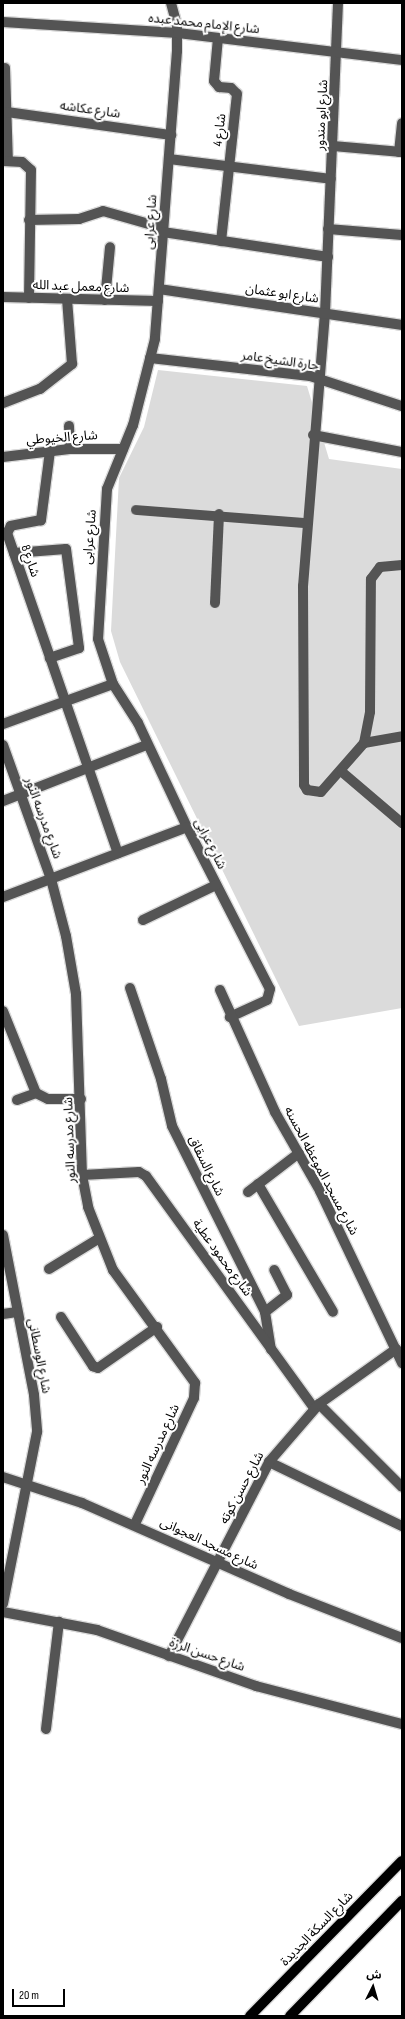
<!DOCTYPE html>
<html>
<head>
<meta charset="utf-8">
<style>
  body { margin:0 }
  #map { position:relative; width:405px; height:2019px; overflow:hidden; background:#fff; font-family:"Sofia Sans Condensed","Noto Sans Arabic",sans-serif }
  div>[style] { position:absolute }
  .green>* { inset:0; background:#dbdbdb }
  .roads { filter:drop-shadow(1px 0 #dbdbdb) drop-shadow(-1px 0 #dbdbdb) drop-shadow(0 1px #dbdbdb) drop-shadow(0 -1px #dbdbdb) }
  .minor>* { height:10px; margin:-5px; padding:0 5px; transform-origin:5px; border-radius:5px; background:#545454 }
  .major>* { height:10px; margin:-5px; padding:0 5px; transform-origin:5px; border-radius:5px; background:#000 }
  span { translate:-50% -50%; white-space:nowrap; text-align:center; line-height:1.15; -webkit-text-stroke:4px #fff; paint-order:stroke }
  .street-label { font-size:13px; color:#000 }
  .frame { position:absolute; inset:0; border:4px solid #000; pointer-events:none }
  .north { position:absolute; left:353px; top:1967px; width:40px; height:40px; -webkit-text-stroke:3px #fff; paint-order:stroke; rotate:5deg; font-size:11px; font-weight:700; line-height:16px; text-align:center; color:#000 }
  .north::after { content:''; display:block; margin:auto; width:14px; height:18px; background:#000; clip-path:polygon(50% 0,100% 100%,50% 72%,0 100%) }
  .scale { position:absolute; left:12px; top:1989px; width:53px; height:18px; box-sizing:border-box; border:2px solid #000; border-top:0; padding-left:5px; font-size:12px; line-height:14px; white-space:nowrap; color:#000; -webkit-text-stroke:3px #fff; paint-order:stroke }
</style>
</head>
<body>
<div id="map">
  <div class="green">
    <i style="clip-path:polygon(158px 370px,307px 386px,329px 459px,402px 469px,402px 1008px,299px 1026px,120px 662px,111px 631px,119px 478px,144px 427px)"></i>
  </div>
  <div class="roads">
    <div class="minor">
      <i style="left:171px;top:3px;width:23px;rotate:75deg"></i>
      <i style="left:177px;top:25px;width:26px;rotate:90deg"></i>
      <i style="left:177px;top:51px;width:289px;rotate:94.4deg"></i>
      <i style="left:155px;top:339px;width:89px;rotate:104.3deg"></i>
      <i style="left:133px;top:425px;width:69px;rotate:112.1deg"></i>
      <i style="left:107px;top:489px;width:150px;rotate:93.4deg"></i>
      <i style="left:98px;top:639px;width:47px;rotate:71.6deg"></i>
      <i style="left:113px;top:684px;width:46px;rotate:57.3deg"></i>
      <i style="left:138px;top:723px;width:115px;rotate:64.8deg"></i>
      <i style="left:187px;top:827px;width:182px;rotate:62.9deg"></i>
      <i style="left:270px;top:989px;width:11px;rotate:105deg"></i>
      <i style="left:267px;top:1000px;width:41px;rotate:155.3deg"></i>
      <i style="left:338px;top:3px;width:310px;rotate:92.4deg"></i>
      <i style="left:325px;top:313px;width:274px;rotate:94.6deg"></i>
      <i style="left:303px;top:586px;width:199px;rotate:89.7deg"></i>
      <i style="left:304px;top:785px;width:6px;rotate:59deg"></i>
      <i style="left:307px;top:790px;width:14px;rotate:8deg"></i>
      <i style="left:321px;top:792px;width:65px;rotate:-48.7deg"></i>
      <i style="left:364px;top:743px;width:32px;rotate:-79deg"></i>
      <i style="left:370px;top:712px;width:133px;rotate:-89.6deg"></i>
      <i style="left:371px;top:579px;width:15px;rotate:-53deg"></i>
      <i style="left:380px;top:567px;width:22px;rotate:-5deg"></i>
      <i style="left:3px;top:22px;width:175px;rotate:3.6deg"></i>
      <i style="left:178px;top:33px;width:226px;rotate:6.9deg"></i>
      <i style="left:218px;top:38px;width:43px;rotate:95.3deg"></i>
      <i style="left:214px;top:81px;width:8px;rotate:50deg"></i>
      <i style="left:219px;top:87px;width:12px;rotate:5deg"></i>
      <i style="left:231px;top:88px;width:8px;rotate:45deg"></i>
      <i style="left:237px;top:94px;width:148px;rotate:96.2deg"></i>
      <i style="left:5px;top:68px;width:93px;rotate:88.2deg"></i>
      <i style="left:7px;top:112px;width:166px;rotate:8deg"></i>
      <i style="left:333px;top:146px;width:69px;rotate:5deg"></i>
      <i style="left:399px;top:152px;width:29px;rotate:-84deg"></i>
      <i style="left:169px;top:159px;width:163px;rotate:7deg"></i>
      <i style="left:3px;top:161px;width:19px;rotate:3deg"></i>
      <i style="left:22px;top:162px;width:12px;rotate:42deg"></i>
      <i style="left:31px;top:170px;width:128px;rotate:90.9deg"></i>
      <i style="left:29px;top:220px;width:50px;rotate:-1.1deg"></i>
      <i style="left:79px;top:219px;width:25px;rotate:-18deg"></i>
      <i style="left:103px;top:211px;width:62px;rotate:15.8deg"></i>
      <i style="left:328px;top:229px;width:74px;rotate:4.6deg"></i>
      <i style="left:163px;top:232px;width:167px;rotate:8.6deg"></i>
      <i style="left:159px;top:289px;width:246px;rotate:8.4deg"></i>
      <i style="left:3px;top:297px;width:155px;rotate:1.5deg"></i>
      <i style="left:105px;top:300px;width:53px;rotate:-84.6deg"></i>
      <i style="left:150px;top:358px;width:161px;rotate:6.4deg"></i>
      <i style="left:310px;top:376px;width:97px;rotate:18.1deg"></i>
      <i style="left:3px;top:403px;width:40px;rotate:-21deg"></i>
      <i style="left:40px;top:389px;width:41px;rotate:-38deg"></i>
      <i style="left:72px;top:364px;width:65px;rotate:-94.4deg"></i>
      <i style="left:69px;top:426px;width:23px;rotate:88deg"></i>
      <i style="left:313px;top:435px;width:91px;rotate:10.8deg"></i>
      <i style="left:50px;top:451px;width:70px;rotate:97.4deg"></i>
      <i style="left:41px;top:520px;width:31px;rotate:169deg"></i>
      <i style="left:11px;top:526px;width:8px;rotate:120deg"></i>
      <i style="left:7px;top:533px;width:339px;rotate:70.9deg"></i>
      <i style="left:3px;top:457px;width:67px;rotate:-6.8deg"></i>
      <i style="left:70px;top:449px;width:53px"></i>
      <i style="left:136px;top:510px;width:170px;rotate:4.4deg"></i>
      <i style="left:14px;top:553px;width:52px;rotate:-4.4deg"></i>
      <i style="left:66px;top:549px;width:100px;rotate:82.5deg"></i>
      <i style="left:79px;top:648px;width:31px;rotate:161deg"></i>
      <i style="left:215px;top:603px;width:89px;rotate:-87.4deg"></i>
      <i style="left:3px;top:724px;width:117px;rotate:-20deg"></i>
      <i style="left:364px;top:743px;width:39px;rotate:-10deg"></i>
      <i style="left:3px;top:745px;width:142px;rotate:70.3deg"></i>
      <i style="left:51px;top:879px;width:59px;rotate:75.3deg"></i>
      <i style="left:66px;top:936px;width:59px;rotate:80.2deg"></i>
      <i style="left:76px;top:994px;width:181px;rotate:88.1deg"></i>
      <i style="left:82px;top:1175px;width:33px;rotate:79deg"></i>
      <i style="left:88px;top:1207px;width:68px;rotate:68.4deg"></i>
      <i style="left:113px;top:1270px;width:140px;rotate:54deg"></i>
      <i style="left:195px;top:1383px;width:15px;rotate:94deg"></i>
      <i style="left:194px;top:1398px;width:139px;rotate:115.1deg"></i>
      <i style="left:342px;top:772px;width:79px;rotate:40.4deg"></i>
      <i style="left:3px;top:801px;width:155px;rotate:-21.3deg"></i>
      <i style="left:3px;top:897px;width:197px;rotate:-20.8deg"></i>
      <i style="left:143px;top:920px;width:81px;rotate:-25.6deg"></i>
      <i style="left:130px;top:988px;width:96px;rotate:71.2deg"></i>
      <i style="left:161px;top:1079px;width:48px;rotate:76.8deg"></i>
      <i style="left:172px;top:1126px;width:208px;rotate:63.4deg"></i>
      <i style="left:265px;top:1312px;width:38px;rotate:81deg"></i>
      <i style="left:220px;top:990px;width:134px;rotate:65.7deg"></i>
      <i style="left:275px;top:1112px;width:91px;rotate:60.3deg"></i>
      <i style="left:320px;top:1191px;width:191px;rotate:64.5deg"></i>
      <i style="left:3px;top:1011px;width:88px;rotate:68.1deg"></i>
      <i style="left:36px;top:1093px;width:13px;rotate:27deg"></i>
      <i style="left:48px;top:1099px;width:33px"></i>
      <i style="left:17px;top:1100px;width:20px;rotate:-20deg"></i>
      <i style="left:82px;top:1175px;width:57px;rotate:-3deg"></i>
      <i style="left:139px;top:1172px;width:8px;rotate:30deg"></i>
      <i style="left:146px;top:1176px;width:286px;rotate:54.1deg"></i>
      <i style="left:258px;top:1184px;width:148px;rotate:59.6deg"></i>
      <i style="left:248px;top:1192px;width:64px;rotate:-37.4deg"></i>
      <i style="left:3px;top:1235px;width:163px;rotate:79deg"></i>
      <i style="left:34px;top:1395px;width:37px;rotate:85deg"></i>
      <i style="left:37px;top:1432px;width:175px;rotate:101.2deg"></i>
      <i style="left:49px;top:1269px;width:57px;rotate:-31.5deg"></i>
      <i style="left:265px;top:1312px;width:28px;rotate:-38deg"></i>
      <i style="left:287px;top:1295px;width:28px;rotate:-117deg"></i>
      <i style="left:3px;top:1314px;width:14px;rotate:-8deg"></i>
      <i style="left:61px;top:1317px;width:59px;rotate:56.9deg"></i>
      <i style="left:93px;top:1366px;width:5px;rotate:22deg"></i>
      <i style="left:98px;top:1368px;width:72px;rotate:-34.8deg"></i>
      <i style="left:319px;top:1404px;width:117px;rotate:45deg"></i>
      <i style="left:269px;top:1462px;width:148px;rotate:25.7deg"></i>
      <i style="left:3px;top:1477px;width:83px;rotate:18.2deg"></i>
      <i style="left:82px;top:1503px;width:226px;rotate:23.7deg"></i>
      <i style="left:289px;top:1594px;width:121px;rotate:21.3deg"></i>
      <i style="left:3px;top:1612px;width:96px;rotate:10.8deg"></i>
      <i style="left:97px;top:1630px;width:169px;rotate:19.4deg"></i>
      <i style="left:256px;top:1686px;width:151px;rotate:14.6deg"></i>
      <i style="left:169px;top:1656px;width:218px;rotate:-62.7deg"></i>
      <i style="left:269px;top:1462px;width:77px;rotate:-49.2deg"></i>
      <i style="left:319px;top:1404px;width:95px;rotate:-35.5deg"></i>
      <i style="left:46px;top:1729px;width:108px;rotate:-83.1deg"></i>
    </div>
    <div class="major">
      <i style="left:250px;top:2016px;width:217px;rotate:-45.6deg"></i>
      <i style="left:290px;top:2016px;width:161px;rotate:-45.8deg"></i>
    </div>
  </div>
  <div class="street-label">
    <span style="left:204px;top:24px;rotate:6deg">شارع الإمام محمد عبده</span>
    <span style="left:90px;top:110px;rotate:8deg">شارع عكاشه</span>
    <span style="left:322px;top:115px;rotate:-87deg">شارع ابو مندور</span>
    <span style="left:220px;top:130px;rotate:-83deg">شارع 4</span>
    <span style="left:151px;top:222px;rotate:-86deg">شارع عرابى</span>
    <span style="left:81px;top:287px;rotate:2deg">شارع معمل عبد الله</span>
    <span style="left:282px;top:294px;rotate:8deg">شارع ابو عثمان</span>
    <span style="left:280px;top:361px;rotate:8deg">حارة الشيخ عامر</span>
    <span style="left:62px;top:438px;rotate:-4deg">شارع الخيوطي</span>
    <span style="left:90px;top:537px;rotate:-85deg">شارع عرابى</span>
    <span style="left:30px;top:561px;rotate:71deg">شارع 8</span>
    <span style="left:43px;top:818px;rotate:70deg">شارع مدرسه النور</span>
    <span style="left:210px;top:844px;rotate:63deg">شارع عرابى</span>
    <span style="left:70px;top:1140px;rotate:-92deg">شارع مدرسه النور</span>
    <span style="left:206px;top:1166px;rotate:64deg">شارع السقاق</span>
    <span style="left:321px;top:1171px;rotate:62deg">شارع مسجد الموعظه الحسنه</span>
    <span style="left:222px;top:1258px;rotate:54deg">شارع محمود عطية</span>
    <span style="left:39px;top:1356px;rotate:79deg">شارع الوسطانى</span>
    <span style="left:158px;top:1444px;rotate:-65deg">شارع مدرسه النور</span>
    <span style="left:242px;top:1488px;rotate:-62deg">شارع حسن كوته</span>
    <span style="left:209px;top:1544px;rotate:25deg">شارع مسجد العجوانى</span>
    <span style="left:207px;top:1655px;rotate:19deg">شارع حسن الرزة</span>
    <span style="left:317px;top:1929px;rotate:-46deg">شارع السكة الجديدة</span>
  </div>
  <div class="frame"></div>
  <div class="north">ش</div>
  <div class="scale">20 m</div>
</div>
</body>
</html>
